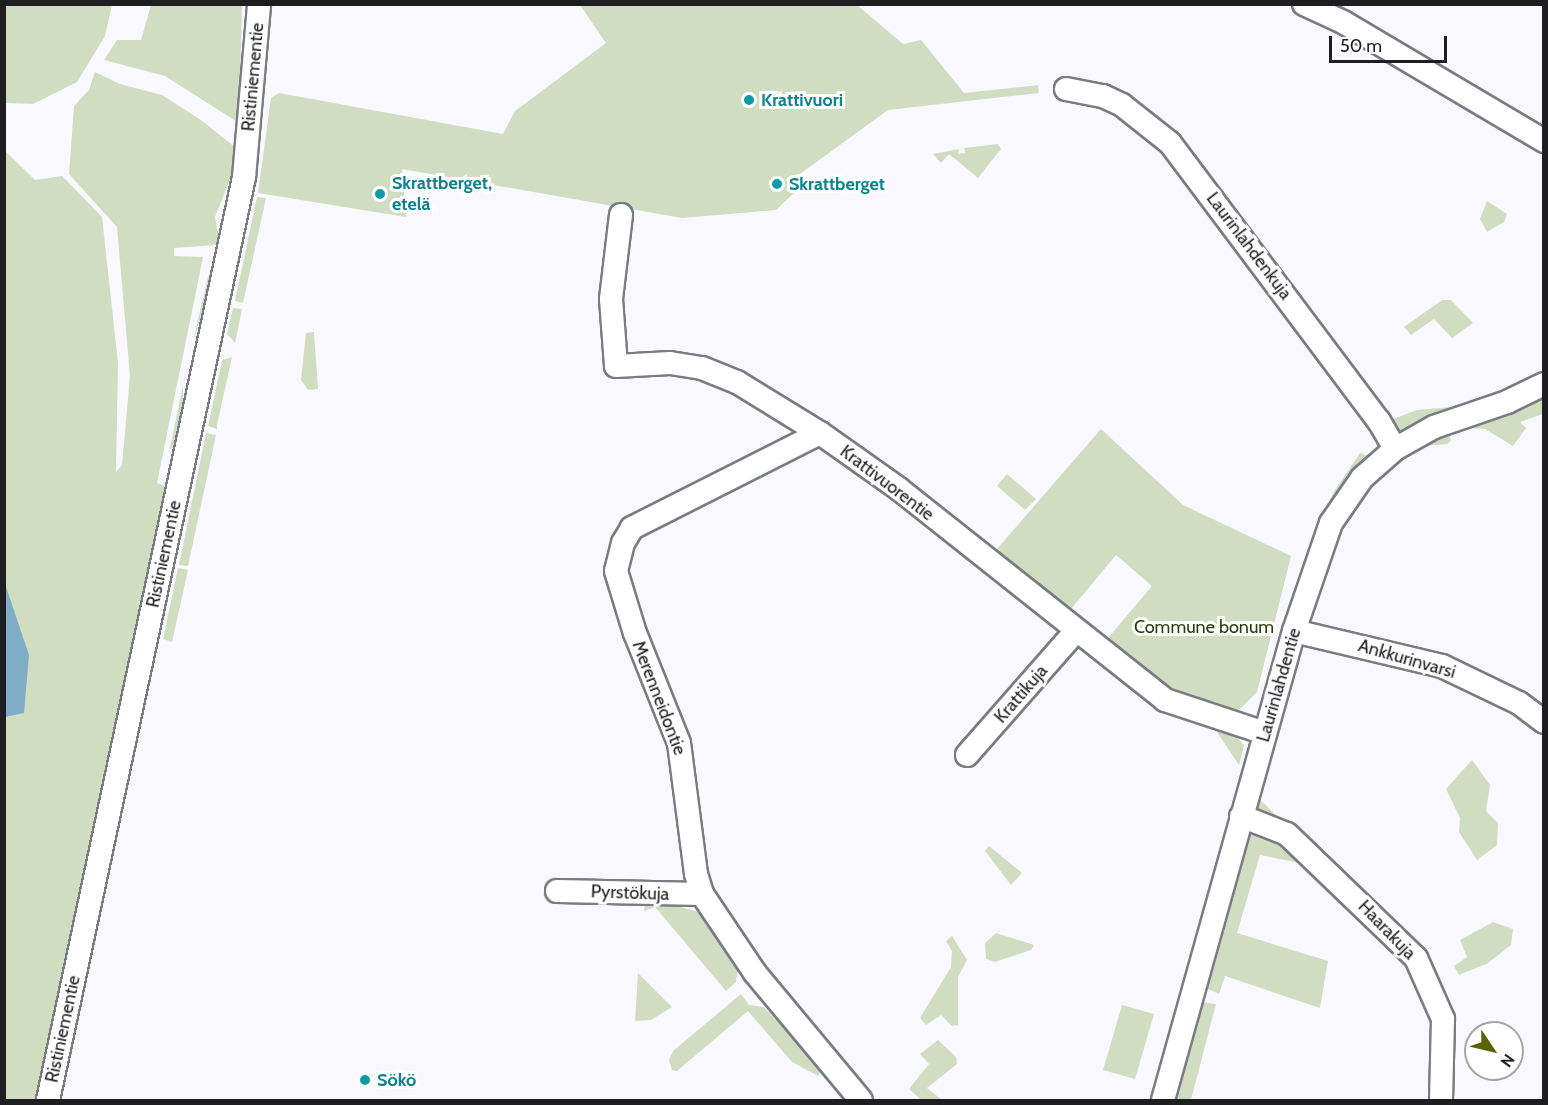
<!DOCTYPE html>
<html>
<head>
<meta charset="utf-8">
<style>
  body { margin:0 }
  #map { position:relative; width:1548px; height:1105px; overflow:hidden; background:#f8f8fe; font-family:Cabin,sans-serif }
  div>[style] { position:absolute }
  .green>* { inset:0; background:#d1ddc1 }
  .water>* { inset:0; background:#7fadc6 }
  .roads { filter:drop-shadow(2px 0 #7a7b83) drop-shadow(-2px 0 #7a7b83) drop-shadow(0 2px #7a7b83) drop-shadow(0 -2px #7a7b83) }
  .minor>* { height:22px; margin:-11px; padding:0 11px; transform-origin:11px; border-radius:11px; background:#fff }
  .dots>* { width:16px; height:16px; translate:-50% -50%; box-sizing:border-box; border:3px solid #fff; border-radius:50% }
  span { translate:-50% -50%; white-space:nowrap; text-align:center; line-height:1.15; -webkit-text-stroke:6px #fff; paint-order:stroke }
  .street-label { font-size:18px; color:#1e1e21 }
  .culture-label { font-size:18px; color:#0d838f; font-weight:700 }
  .left { translate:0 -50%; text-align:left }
  .park-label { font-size:18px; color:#2c3c0c }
  .frame { position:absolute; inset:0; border:6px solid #1e1e21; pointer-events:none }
  .north { position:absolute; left:1464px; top:1021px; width:60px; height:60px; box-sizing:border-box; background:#fff; border:2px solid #a5a5a6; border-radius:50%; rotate:125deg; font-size:16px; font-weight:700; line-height:24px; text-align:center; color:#1e1e21 }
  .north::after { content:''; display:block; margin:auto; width:21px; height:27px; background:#5a6405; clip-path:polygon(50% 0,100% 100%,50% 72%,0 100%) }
  .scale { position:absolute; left:1329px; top:36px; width:118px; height:27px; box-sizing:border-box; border:3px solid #1e1e21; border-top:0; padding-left:8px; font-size:18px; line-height:21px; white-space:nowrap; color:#1e1e21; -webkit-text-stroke:4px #fff; paint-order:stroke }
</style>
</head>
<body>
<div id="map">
  <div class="green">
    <i style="clip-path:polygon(4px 5px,112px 5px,105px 36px,77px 82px,33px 104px,5px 103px)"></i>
    <i style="clip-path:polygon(151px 5px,242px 5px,239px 123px,165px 76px,104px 60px,117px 40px,141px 40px)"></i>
    <i style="clip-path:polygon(580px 5px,857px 5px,903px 44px,921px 40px,964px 93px,1038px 85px,1039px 93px,888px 110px,789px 182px,796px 191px,776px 210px,682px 218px,402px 169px,406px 217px,258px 193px,271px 98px,279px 93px,503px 134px,515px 111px,606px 43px)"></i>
    <i style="clip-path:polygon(95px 72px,120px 84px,162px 95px,201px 120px,241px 152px,215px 217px,219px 237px,216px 245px,174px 248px,174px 256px,203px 257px,157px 483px,166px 487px,168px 493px,38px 1100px,4px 1100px,4px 150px,35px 180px,62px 176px,102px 217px,118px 363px,116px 472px,122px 465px,130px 376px,117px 227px,69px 174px,74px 106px,89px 90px)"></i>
    <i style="clip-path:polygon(998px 144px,1001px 149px,978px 178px,949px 154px,941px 163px,933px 154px,959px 149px,958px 154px,965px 153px,964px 148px)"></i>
    <i style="clip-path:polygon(257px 197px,266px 198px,243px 303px,235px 301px)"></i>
    <i style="clip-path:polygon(1487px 201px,1507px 214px,1504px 222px,1487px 232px,1480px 219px)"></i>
    <i style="clip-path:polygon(208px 277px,212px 278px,210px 290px,193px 341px)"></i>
    <i style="clip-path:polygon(1442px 300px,1451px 300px,1473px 323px,1452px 338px,1434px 319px,1411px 335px,1404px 327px)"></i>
    <i style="clip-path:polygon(233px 308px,242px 309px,235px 343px,227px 334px)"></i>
    <i style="clip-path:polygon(314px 332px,318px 389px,308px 390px,301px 380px,306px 333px)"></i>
    <i style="clip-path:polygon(232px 357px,217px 425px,217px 429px,208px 426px,222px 360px)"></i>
    <i style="clip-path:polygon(183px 385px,183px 415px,176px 452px,170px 448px)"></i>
    <i style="clip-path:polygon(1543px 396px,1543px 414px,1520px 422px,1526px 428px,1513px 446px,1485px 429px,1467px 428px)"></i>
    <i style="clip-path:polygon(1464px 406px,1407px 431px,1397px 432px,1385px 422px,1417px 410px)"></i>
    <i style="clip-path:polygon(1101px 429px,1183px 505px,1291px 556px,1257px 692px,1236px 713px,1192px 698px,1155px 678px,1108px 638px,1152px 586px,1116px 555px,1071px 609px,996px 550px)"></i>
    <i style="clip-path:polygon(206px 433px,216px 435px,188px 566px,179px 565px)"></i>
    <i style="clip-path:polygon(1449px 433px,1451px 441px,1447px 444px,1423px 446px)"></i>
    <i style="clip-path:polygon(1360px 453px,1370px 457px,1323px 517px,1333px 493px)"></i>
    <i style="clip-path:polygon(1007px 474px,1036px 499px,1025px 510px,997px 486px)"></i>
    <i style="clip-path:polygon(178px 568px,188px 570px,172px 642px,163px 639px)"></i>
    <i style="clip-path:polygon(1215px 729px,1234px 734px,1244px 745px,1239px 765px)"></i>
    <i style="clip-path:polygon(1472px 760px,1490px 785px,1486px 811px,1498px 823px,1497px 845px,1477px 860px,1459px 832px,1460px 818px,1446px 789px)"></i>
    <i style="clip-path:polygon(1255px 795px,1280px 819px,1279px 821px,1259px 810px)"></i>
    <i style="clip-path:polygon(1255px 827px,1274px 834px,1309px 865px,1260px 855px,1237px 933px,1328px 961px,1320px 1008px,1225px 976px,1219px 994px,1204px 987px,1248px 832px)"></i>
    <i style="clip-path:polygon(989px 846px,1022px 873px,1011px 885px,985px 851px)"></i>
    <i style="clip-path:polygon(675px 900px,677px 906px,698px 912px,738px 970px,736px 982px,726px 991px,655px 907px,644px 911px,645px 902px)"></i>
    <i style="clip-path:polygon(1493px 922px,1513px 929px,1511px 945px,1488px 963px,1459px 975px,1454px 966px,1467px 957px,1460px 940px)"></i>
    <i style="clip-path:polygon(996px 933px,1028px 943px,1034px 945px,1031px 950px,995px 962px,986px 959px,985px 943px)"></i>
    <i style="clip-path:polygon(952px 936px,967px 960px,958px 977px,958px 1025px,952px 1026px,941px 1015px,926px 1025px,920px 1018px,951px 967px,952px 951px,946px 941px)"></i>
    <i style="clip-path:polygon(638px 973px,672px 1007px,651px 1020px,635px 1021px)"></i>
    <i style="clip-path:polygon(741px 994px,749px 1005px,764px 1007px,821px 1069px,818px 1076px,792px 1062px,748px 1011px,677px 1071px,672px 1070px,669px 1060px,673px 1051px)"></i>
    <i style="clip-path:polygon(1200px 1002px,1216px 1004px,1191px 1100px,1173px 1100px)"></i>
    <i style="clip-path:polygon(1122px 1005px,1154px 1014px,1135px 1079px,1103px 1070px)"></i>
    <i style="clip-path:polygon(938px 1040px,956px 1057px,957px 1064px,927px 1088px,942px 1100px,921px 1100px,909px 1089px,929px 1064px,920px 1054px)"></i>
  </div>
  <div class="water">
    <i style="clip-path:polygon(4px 581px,29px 655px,24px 713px,5px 717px)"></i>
  </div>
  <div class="roads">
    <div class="minor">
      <i style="left:1304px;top:4px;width:43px;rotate:24.8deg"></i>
      <i style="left:1343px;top:22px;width:234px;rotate:30.6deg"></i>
      <i style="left:1066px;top:89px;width:38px;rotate:11deg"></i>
      <i style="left:1103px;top:96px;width:21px;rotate:25deg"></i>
      <i style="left:1122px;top:105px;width:61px;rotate:38.4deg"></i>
      <i style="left:1170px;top:143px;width:348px;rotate:53.1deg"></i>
      <i style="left:1379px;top:421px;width:32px;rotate:60deg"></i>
      <i style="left:621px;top:215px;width:85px;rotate:96.8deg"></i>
      <i style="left:611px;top:299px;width:67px;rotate:85.7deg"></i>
      <i style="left:616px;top:366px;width:54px;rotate:-3.2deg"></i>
      <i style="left:670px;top:363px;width:32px;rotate:9deg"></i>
      <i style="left:702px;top:368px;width:38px;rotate:22deg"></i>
      <i style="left:737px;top:382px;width:97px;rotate:31.6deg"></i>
      <i style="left:820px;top:433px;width:97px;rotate:35.3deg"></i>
      <i style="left:899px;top:489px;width:340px;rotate:38.4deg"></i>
      <i style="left:1165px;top:700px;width:105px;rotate:18.3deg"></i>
      <i style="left:820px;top:433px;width:211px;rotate:153.2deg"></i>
      <i style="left:632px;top:528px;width:17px;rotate:121deg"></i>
      <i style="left:623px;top:543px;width:29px;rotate:104deg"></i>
      <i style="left:616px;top:571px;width:65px;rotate:73deg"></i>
      <i style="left:635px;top:633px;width:118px;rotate:68.2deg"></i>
      <i style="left:679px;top:743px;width:132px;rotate:82.6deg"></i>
      <i style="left:696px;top:874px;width:21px;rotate:73deg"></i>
      <i style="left:702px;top:894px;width:95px;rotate:56.1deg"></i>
      <i style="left:755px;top:973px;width:165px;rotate:50.2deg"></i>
      <i style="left:1294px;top:631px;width:152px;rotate:13.3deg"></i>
      <i style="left:1442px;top:666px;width:85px;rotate:25.7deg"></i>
      <i style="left:1519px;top:703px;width:31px;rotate:37deg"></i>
      <i style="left:967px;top:755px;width:164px;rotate:-48.7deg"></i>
      <i style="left:1241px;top:816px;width:49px;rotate:21.4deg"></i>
      <i style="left:1287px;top:834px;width:179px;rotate:43.9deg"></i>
      <i style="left:1416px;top:958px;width:67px;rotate:66.1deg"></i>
      <i style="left:1443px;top:1019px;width:81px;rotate:91.4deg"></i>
      <i style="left:557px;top:891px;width:145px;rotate:1.2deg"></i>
      <i style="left:48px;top:1100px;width:944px;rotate:-78.01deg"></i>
      <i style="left:244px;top:177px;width:174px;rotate:-85deg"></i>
      <i style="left:1163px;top:1100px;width:487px;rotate:-74.4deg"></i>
      <i style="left:1294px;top:631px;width:114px;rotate:-71.1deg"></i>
      <i style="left:1331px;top:523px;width:55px;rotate:-55.4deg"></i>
      <i style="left:1362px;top:478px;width:44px;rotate:-41.3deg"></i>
      <i style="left:1395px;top:449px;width:45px;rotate:-29.4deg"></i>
      <i style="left:1434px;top:427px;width:77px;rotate:-18.9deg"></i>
      <i style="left:1507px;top:402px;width:41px;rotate:-25.9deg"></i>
    </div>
  </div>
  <div class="dots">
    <i style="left:749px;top:100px;background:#0f9aa8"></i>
    <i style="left:777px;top:184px;background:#0f9aa8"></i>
    <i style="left:380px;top:194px;background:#0f9aa8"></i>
    <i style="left:365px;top:1080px;background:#0f9aa8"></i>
  </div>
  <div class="street-label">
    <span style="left:253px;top:77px;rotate:-85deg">Ristiniementie</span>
    <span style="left:1249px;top:246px;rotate:53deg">Laurinlahdenkuja</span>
    <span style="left:887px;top:483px;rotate:37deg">Krattivuorentie</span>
    <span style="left:164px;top:554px;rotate:-78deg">Ristiniementie</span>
    <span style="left:1407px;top:659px;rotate:16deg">Ankkurinvarsi</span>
    <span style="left:1279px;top:685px;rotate:-74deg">Laurinlahdentie</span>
    <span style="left:1021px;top:694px;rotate:-49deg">Krattikuja</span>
    <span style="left:659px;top:698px;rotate:69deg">Merenneidontie</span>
    <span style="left:630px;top:893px;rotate:2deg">Pyrstökuja</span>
    <span style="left:1387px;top:930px;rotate:46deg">Haarakuja</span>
    <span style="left:63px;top:1029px;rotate:-78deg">Ristiniementie</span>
  </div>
  <div class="culture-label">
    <span class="left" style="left:761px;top:100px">Krattivuori</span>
    <span class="left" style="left:392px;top:194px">Skrattberget,<br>etelä</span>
    <span class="left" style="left:789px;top:184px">Skrattberget</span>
    <span class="left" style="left:377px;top:1080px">Sökö</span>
  </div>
  <div class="park-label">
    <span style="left:1204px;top:627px">Commune bonum</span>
  </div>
  <div class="frame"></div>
  <div class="north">N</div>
  <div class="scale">50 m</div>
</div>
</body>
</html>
